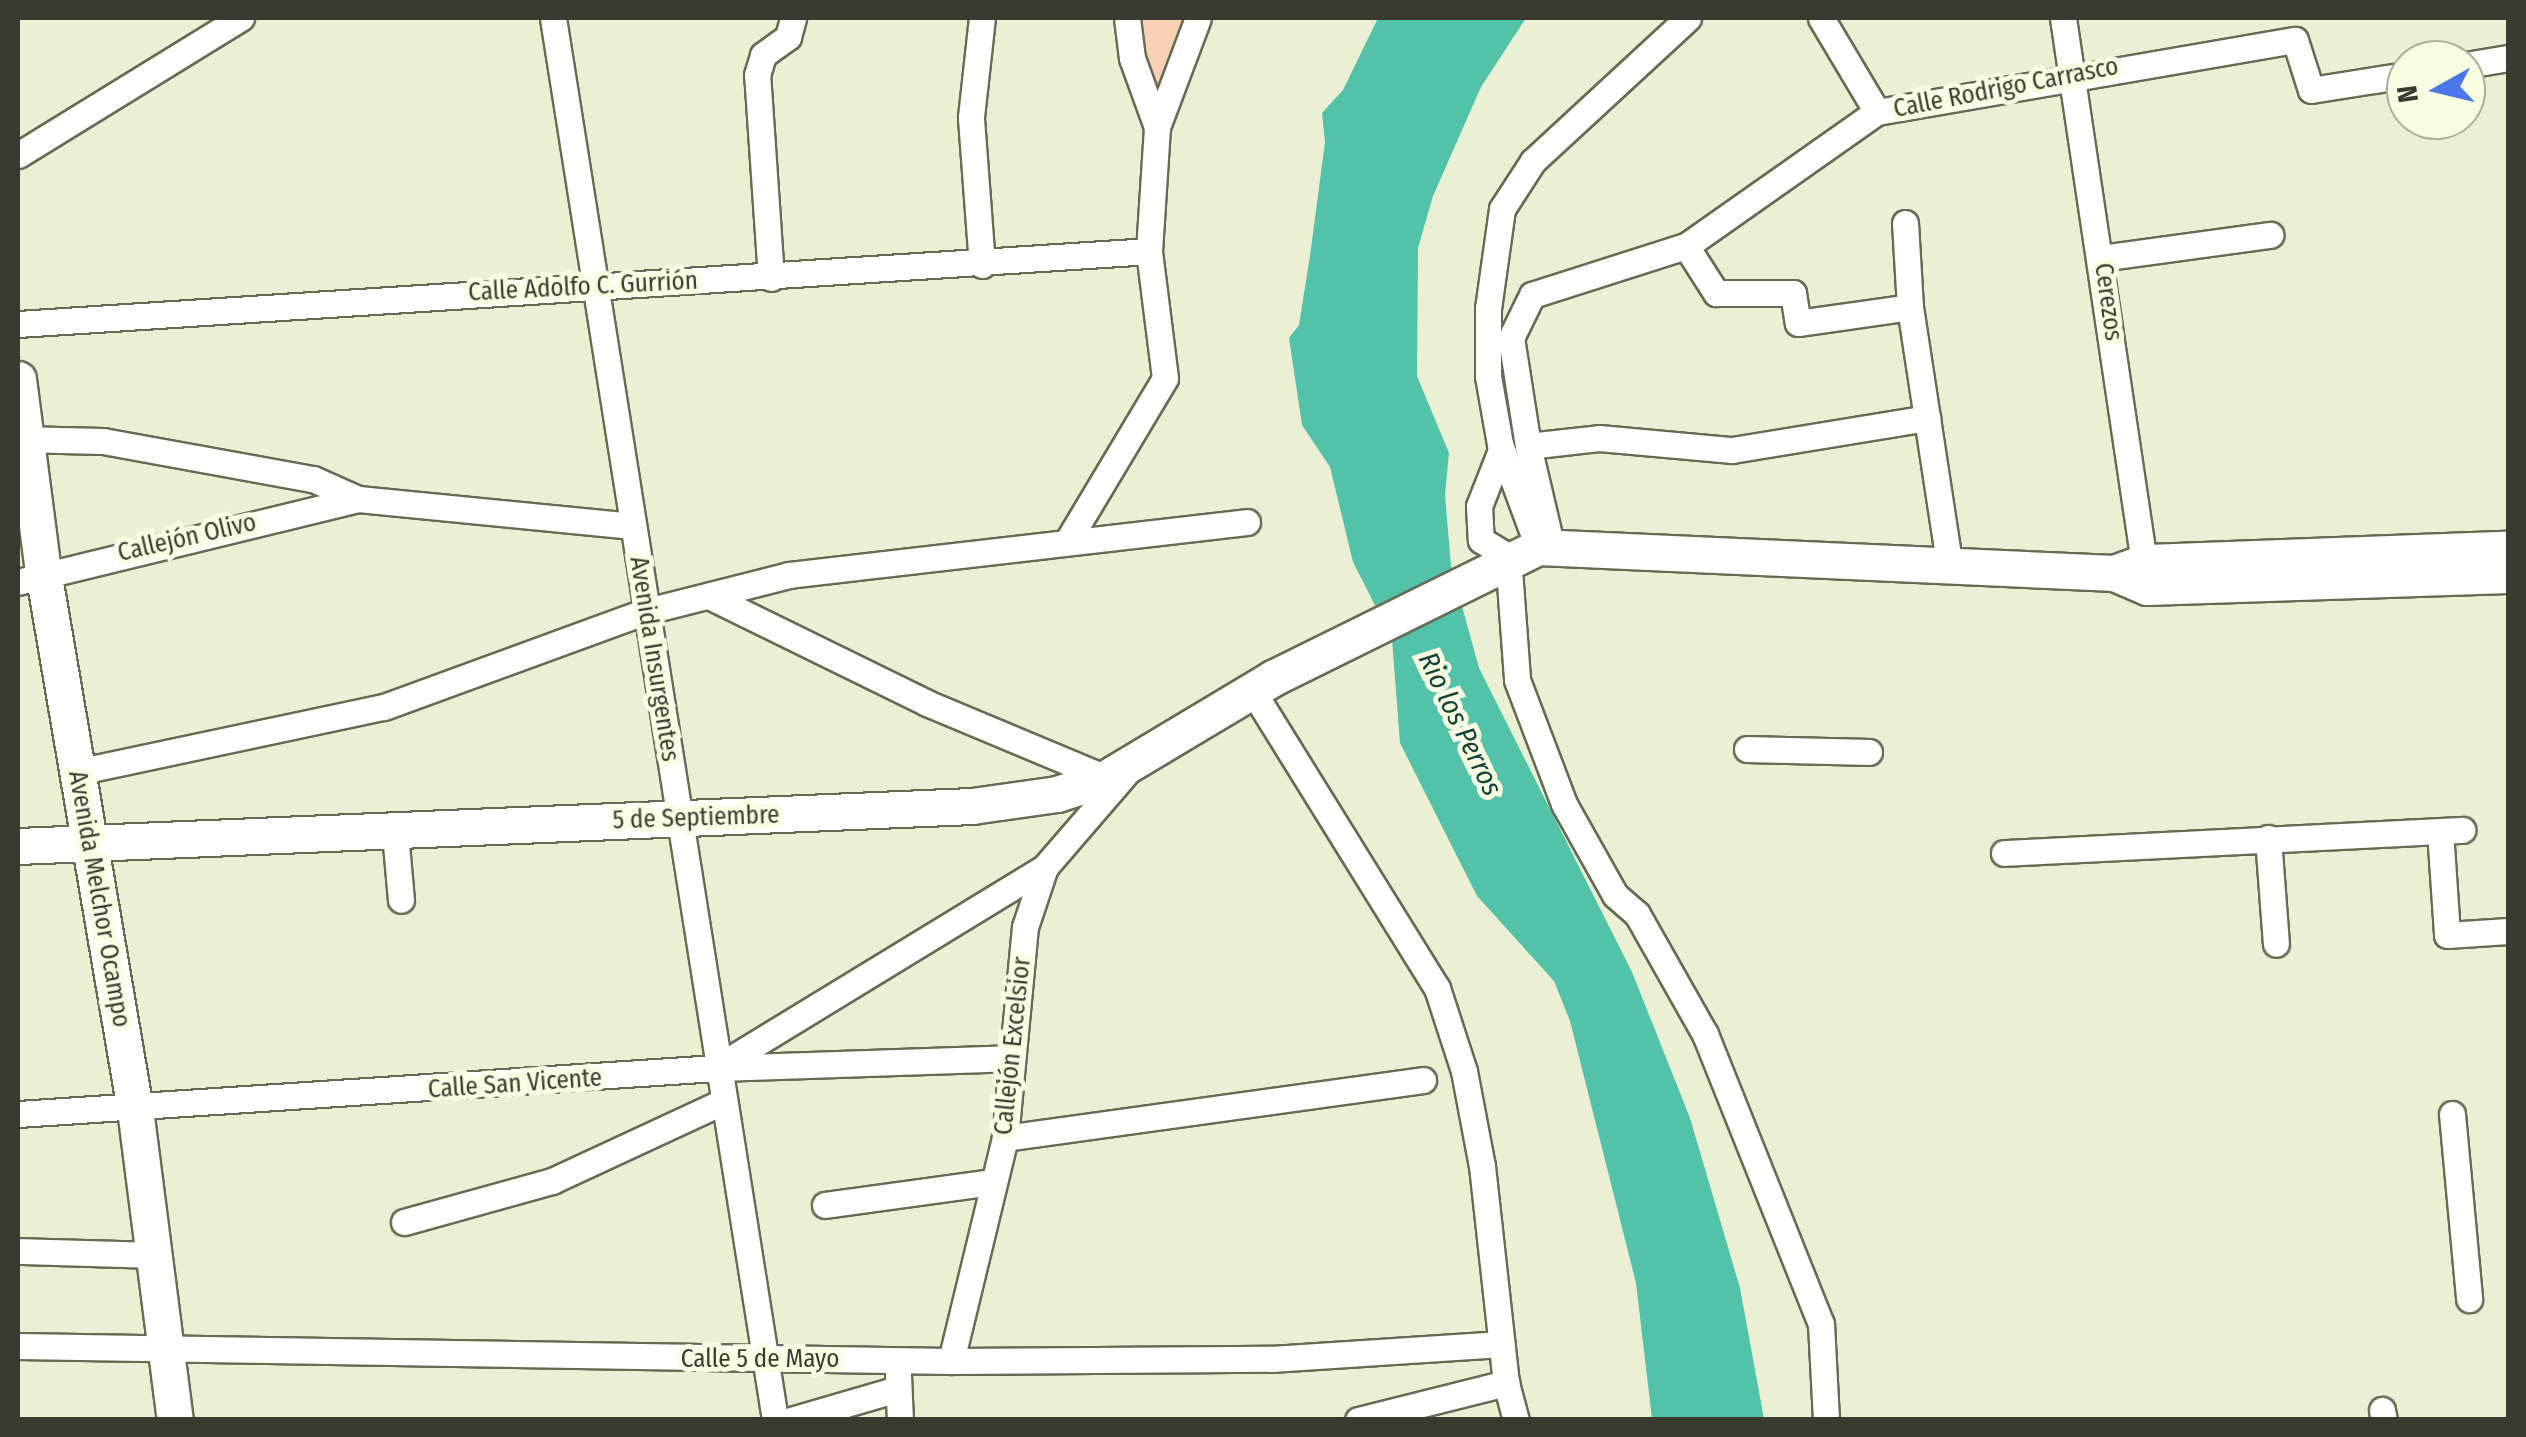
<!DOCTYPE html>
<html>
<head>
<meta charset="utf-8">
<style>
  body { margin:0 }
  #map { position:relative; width:2526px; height:1437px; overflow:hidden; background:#ebf0d5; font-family:"Fira Sans Condensed",sans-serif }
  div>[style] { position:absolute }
  .green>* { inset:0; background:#f9d1b7 }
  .water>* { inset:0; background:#52c2a8 }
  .roads { filter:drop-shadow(2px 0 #676b53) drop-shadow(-2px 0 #676b53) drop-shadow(0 2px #676b53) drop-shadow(0 -2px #676b53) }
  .street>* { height:25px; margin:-12.5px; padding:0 12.5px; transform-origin:12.5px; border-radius:12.5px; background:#fff }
  .secondary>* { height:35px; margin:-17.5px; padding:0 17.5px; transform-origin:17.5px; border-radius:17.5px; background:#fff }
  span { translate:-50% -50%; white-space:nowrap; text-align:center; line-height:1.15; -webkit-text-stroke:10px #f9fee2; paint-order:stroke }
  .street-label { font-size:25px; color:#393b31 }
  .water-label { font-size:28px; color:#114339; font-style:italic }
  .frame { position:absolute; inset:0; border:20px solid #393b31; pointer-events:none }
  .north { position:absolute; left:2386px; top:40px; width:100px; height:100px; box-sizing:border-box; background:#f9fee2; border:2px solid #acb09b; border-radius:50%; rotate:262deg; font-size:28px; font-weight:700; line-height:40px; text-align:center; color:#393b31 }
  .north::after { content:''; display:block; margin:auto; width:35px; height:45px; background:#4b77e9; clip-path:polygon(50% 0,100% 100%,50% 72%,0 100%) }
</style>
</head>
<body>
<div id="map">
  <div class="green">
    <i style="clip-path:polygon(1127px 18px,1198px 18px,1157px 127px)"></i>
  </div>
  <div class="water">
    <i style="clip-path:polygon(1378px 18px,1526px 18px,1481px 87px,1433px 196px,1418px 248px,1417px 376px,1449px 453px,1445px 495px,1451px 566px,1479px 668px,1632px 972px,1690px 1118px,1740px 1288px,1764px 1419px,1652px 1419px,1636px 1283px,1570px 1021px,1554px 981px,1477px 896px,1400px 743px,1392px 639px,1353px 562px,1330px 467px,1302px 425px,1289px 338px,1299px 325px,1310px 256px,1325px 142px,1322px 113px,1343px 90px)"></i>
  </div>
  <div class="roads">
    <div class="street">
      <i style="left:553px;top:18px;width:1419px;rotate:81deg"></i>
      <i style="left:1127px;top:18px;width:40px;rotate:82.9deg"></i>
      <i style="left:1132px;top:58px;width:73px;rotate:70.1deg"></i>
      <i style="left:1688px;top:18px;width:211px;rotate:137.3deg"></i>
      <i style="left:1533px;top:161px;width:57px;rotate:122.9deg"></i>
      <i style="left:1502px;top:209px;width:100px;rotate:98deg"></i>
      <i style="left:1488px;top:308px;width:68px;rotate:90deg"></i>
      <i style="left:1488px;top:376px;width:75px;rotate:80deg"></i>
      <i style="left:1501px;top:450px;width:60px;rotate:111.4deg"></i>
      <i style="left:1479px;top:506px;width:34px;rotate:87deg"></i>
      <i style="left:1481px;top:540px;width:31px;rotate:31deg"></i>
      <i style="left:1508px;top:556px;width:124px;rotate:85.8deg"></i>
      <i style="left:1517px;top:680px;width:133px;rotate:69.2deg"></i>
      <i style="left:1564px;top:804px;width:104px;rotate:60.7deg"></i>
      <i style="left:1615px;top:895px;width:29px;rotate:41deg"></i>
      <i style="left:1637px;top:914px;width:138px;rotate:60.5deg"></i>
      <i style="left:1705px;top:1034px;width:312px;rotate:68.2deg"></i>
      <i style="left:1821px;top:1324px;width:96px;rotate:87deg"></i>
      <i style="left:1821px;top:18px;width:109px;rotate:59.2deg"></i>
      <i style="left:2063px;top:18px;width:564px;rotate:81.54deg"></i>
      <i style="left:2466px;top:65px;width:43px;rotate:-9.5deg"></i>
      <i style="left:18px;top:155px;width:262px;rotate:-31.6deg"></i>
      <i style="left:1905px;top:223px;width:84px;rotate:86.6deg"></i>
      <i style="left:1910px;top:307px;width:264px;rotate:81.3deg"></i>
      <i style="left:1686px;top:246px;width:56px;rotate:57.4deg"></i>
      <i style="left:1716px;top:293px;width:77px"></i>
      <i style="left:1793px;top:293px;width:30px;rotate:81deg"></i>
      <i style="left:1798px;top:323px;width:113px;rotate:-8.1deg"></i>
      <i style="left:2101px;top:258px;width:171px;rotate:-7.8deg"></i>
      <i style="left:982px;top:265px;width:148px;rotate:-94.3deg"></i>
      <i style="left:971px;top:117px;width:100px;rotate:-83.7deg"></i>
      <i style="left:771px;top:278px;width:203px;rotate:-93.9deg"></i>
      <i style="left:757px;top:75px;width:21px;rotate:-73deg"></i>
      <i style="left:763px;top:55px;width:31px;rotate:-36deg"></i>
      <i style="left:788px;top:37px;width:20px;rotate:-75deg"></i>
      <i style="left:18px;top:324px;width:1133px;rotate:-3.69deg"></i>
      <i style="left:18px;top:439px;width:85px;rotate:1.3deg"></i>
      <i style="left:103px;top:441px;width:213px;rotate:10.3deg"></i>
      <i style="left:313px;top:479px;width:49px;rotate:24deg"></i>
      <i style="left:358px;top:499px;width:274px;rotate:5.6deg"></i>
      <i style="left:1500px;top:444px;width:110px;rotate:69.7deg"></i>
      <i style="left:1528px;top:446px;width:109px;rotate:-98.9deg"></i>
      <i style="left:1511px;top:338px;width:48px;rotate:-64deg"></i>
      <i style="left:1532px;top:295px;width:162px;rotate:-17.7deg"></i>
      <i style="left:1686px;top:246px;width:233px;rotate:-35.1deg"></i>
      <i style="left:1877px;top:112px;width:424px;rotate:-9.8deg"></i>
      <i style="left:2295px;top:40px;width:52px;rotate:72.3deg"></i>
      <i style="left:2311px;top:90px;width:96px;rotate:-9deg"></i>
      <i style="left:1067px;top:542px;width:191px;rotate:-59.1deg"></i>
      <i style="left:1165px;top:378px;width:128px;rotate:-97.2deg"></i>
      <i style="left:1149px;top:251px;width:124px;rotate:-86.3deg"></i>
      <i style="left:1157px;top:127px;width:116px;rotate:-69.4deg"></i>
      <i style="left:1552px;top:548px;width:105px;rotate:-103.2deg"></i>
      <i style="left:1528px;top:446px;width:71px;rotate:-6.4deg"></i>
      <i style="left:1599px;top:438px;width:134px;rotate:5.2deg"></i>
      <i style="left:1732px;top:450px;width:198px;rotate:-9.3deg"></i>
      <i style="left:18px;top:582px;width:350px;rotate:-13.7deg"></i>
      <i style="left:709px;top:596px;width:243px;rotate:26.1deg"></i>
      <i style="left:927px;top:703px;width:194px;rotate:22.7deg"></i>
      <i style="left:1252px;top:690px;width:351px;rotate:58.2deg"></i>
      <i style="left:1437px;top:988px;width:87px;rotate:72deg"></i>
      <i style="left:1464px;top:1071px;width:97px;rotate:79.3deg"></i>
      <i style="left:1482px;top:1166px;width:218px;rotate:83.7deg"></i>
      <i style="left:1506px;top:1383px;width:38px;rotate:75deg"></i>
      <i style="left:1747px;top:749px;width:122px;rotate:1.4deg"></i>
      <i style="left:77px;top:772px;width:314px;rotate:-12deg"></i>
      <i style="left:384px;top:707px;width:280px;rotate:-20.1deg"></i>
      <i style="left:647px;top:611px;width:146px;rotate:-14.2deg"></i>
      <i style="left:789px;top:575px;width:461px;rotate:-6.6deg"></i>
      <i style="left:2440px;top:831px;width:104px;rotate:86.1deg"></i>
      <i style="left:2447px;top:935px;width:61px;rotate:-3.8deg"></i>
      <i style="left:395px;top:833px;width:67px;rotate:84.9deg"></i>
      <i style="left:2268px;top:838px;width:106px;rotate:85.7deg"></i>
      <i style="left:2004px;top:853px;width:459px;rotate:-2.9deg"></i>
      <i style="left:716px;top:1068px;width:386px;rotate:-31.4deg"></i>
      <i style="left:18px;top:1114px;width:700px;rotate:-3.77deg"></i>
      <i style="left:716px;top:1068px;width:296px;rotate:-1.9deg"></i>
      <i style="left:2452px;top:1114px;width:186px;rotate:84.7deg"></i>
      <i style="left:1005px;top:1138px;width:422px;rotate:-7.9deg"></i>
      <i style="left:825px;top:1205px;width:170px;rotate:-7.8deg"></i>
      <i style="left:404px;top:1222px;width:154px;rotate:-15.5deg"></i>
      <i style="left:552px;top:1181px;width:187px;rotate:-24.9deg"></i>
      <i style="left:18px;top:1251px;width:134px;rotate:1.7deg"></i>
      <i style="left:18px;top:1346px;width:933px;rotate:0.92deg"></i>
      <i style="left:951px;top:1361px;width:320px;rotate:-0.4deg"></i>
      <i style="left:1271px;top:1359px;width:231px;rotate:-3.7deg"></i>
      <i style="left:951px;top:1361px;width:229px;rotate:-76.4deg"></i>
      <i style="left:1005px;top:1138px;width:212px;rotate:-84.6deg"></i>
      <i style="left:1025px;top:927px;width:63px;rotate:-71.6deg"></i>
      <i style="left:1045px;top:867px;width:125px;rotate:-49.2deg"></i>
      <i style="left:898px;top:1375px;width:45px;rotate:87.5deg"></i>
      <i style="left:2382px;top:1410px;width:10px;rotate:79deg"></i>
      <i style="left:791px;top:1420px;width:111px;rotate:-16.2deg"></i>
      <i style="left:1358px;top:1420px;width:153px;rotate:-14deg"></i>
    </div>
    <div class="secondary">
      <i style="left:18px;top:379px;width:194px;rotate:82.6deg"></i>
      <i style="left:43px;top:571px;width:546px;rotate:80.3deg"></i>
      <i style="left:135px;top:1109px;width:314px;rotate:82.7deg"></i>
      <i style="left:2114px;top:573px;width:33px;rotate:-20deg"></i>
      <i style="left:2145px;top:562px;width:363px;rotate:-2.1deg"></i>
      <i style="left:18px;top:846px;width:955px;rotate:-2.4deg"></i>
      <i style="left:972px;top:806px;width:86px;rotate:-8deg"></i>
      <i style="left:1057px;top:794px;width:52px;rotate:-18.1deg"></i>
      <i style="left:1106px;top:778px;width:195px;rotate:-30.9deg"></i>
      <i style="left:1273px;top:678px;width:296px;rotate:-26.3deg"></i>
      <i style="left:1538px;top:547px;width:577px;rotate:2.58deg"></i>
      <i style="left:2114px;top:573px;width:36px;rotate:23deg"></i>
      <i style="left:2147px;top:587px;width:361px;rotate:-1.9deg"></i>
    </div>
  </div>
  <div class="street-label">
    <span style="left:2006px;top:88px;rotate:-11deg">Calle Rodrigo Carrasco</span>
    <span style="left:583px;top:287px;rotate:-3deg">Calle Adolfo C. Gurrión</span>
    <span style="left:2108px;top:302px;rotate:82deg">Cerezos</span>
    <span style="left:187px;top:538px;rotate:-13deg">Callejón Olivo</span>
    <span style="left:654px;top:659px;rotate:81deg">Avenida Insurgentes</span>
    <span style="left:696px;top:818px;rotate:-2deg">5 de Septiembre</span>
    <span style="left:99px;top:899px;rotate:80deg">Avenida Melchor Ocampo</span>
    <span style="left:1013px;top:1046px;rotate:-84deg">Callejón Excelsior</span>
    <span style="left:515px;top:1084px;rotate:-4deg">Calle San Vicente</span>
    <span style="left:760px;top:1359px">Calle 5 de Mayo</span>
  </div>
  <div class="water-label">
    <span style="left:1460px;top:724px;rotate:64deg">Rio los Perros</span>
  </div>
  <div class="frame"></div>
  <div class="north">N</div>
</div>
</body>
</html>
